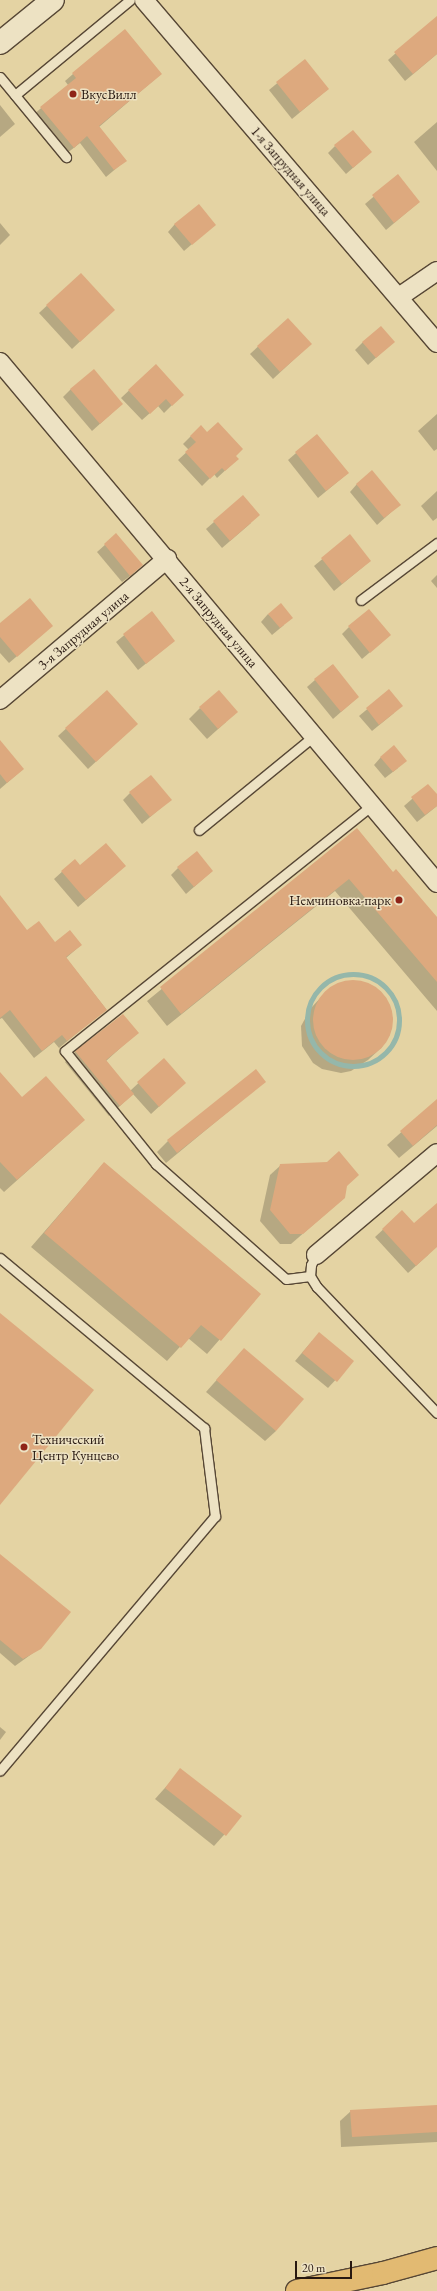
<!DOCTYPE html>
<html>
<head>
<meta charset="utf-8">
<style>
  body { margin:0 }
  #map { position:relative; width:437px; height:2291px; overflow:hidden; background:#e4d3a3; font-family:"EB Garamond",serif }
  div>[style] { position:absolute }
  .shadow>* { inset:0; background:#0003 }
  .stream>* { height:5.5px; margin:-2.75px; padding:0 2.75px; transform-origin:2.75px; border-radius:2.75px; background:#95b7aa }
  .stream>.ring { margin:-2.75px; padding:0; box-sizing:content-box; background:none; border:5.5px solid #95b7aa; border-radius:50% }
  .building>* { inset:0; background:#dda97e }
  .round { border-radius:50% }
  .roads { filter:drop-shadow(1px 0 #574735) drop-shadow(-1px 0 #574735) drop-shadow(0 1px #574735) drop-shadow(0 -1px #574735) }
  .lane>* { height:9px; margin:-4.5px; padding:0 4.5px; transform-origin:4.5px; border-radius:4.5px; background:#ede2c3 }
  .street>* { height:18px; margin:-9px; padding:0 9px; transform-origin:9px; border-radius:9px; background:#ede2c3 }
  .secondary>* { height:22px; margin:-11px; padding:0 11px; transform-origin:11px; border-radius:11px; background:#ede2c3 }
  .highway>* { height:22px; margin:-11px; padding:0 11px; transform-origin:11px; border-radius:11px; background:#e2ba72 }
  .dots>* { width:11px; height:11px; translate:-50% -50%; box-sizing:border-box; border:2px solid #ede2c3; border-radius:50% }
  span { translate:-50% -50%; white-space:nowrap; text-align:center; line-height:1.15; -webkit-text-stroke:3px #ede2c3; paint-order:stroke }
  .poi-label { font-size:14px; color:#281810 }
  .left { translate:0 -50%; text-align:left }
  .right { translate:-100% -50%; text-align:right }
  .street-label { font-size:14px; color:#281810 }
  .scale { position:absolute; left:295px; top:2261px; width:57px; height:18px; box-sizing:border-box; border:2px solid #281810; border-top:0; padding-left:5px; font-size:12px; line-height:14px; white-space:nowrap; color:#281810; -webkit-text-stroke:3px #ede2c3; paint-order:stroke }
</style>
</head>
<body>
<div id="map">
  <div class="shadow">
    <i style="clip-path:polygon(437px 17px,437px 54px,405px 81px,388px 60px)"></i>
    <i style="clip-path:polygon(305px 60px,328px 89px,292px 119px,269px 90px)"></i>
    <i style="clip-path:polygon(73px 74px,161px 74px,99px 127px,125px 161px,106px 177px,80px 143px,66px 154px,33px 115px,68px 85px,65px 81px)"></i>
    <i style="clip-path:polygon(0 105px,15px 124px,0 137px)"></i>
    <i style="clip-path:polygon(437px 122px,437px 171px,414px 142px)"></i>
    <i style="clip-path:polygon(335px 146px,363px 159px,346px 174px,328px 153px)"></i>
    <i style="clip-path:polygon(398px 176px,419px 202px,386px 230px,365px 204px)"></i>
    <i style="clip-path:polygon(0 223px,10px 235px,0 245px)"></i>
    <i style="clip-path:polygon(175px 224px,214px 225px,184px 251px,168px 232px)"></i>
    <i style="clip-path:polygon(81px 274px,106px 317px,72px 349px,39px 313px)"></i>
    <i style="clip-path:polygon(288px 319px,303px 351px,273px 379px,250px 354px)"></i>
    <i style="clip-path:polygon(363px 342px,393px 342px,368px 365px,355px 350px)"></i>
    <i style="clip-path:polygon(156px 365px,175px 402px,164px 413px,158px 406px,142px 420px,121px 398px)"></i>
    <i style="clip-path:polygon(71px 389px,122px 404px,92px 431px,63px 397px)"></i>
    <i style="clip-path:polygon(437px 414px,437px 449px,434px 451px,418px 431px)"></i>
    <i style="clip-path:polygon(207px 433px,234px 456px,230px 466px,217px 478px,214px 474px,202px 486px,178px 460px,189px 450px,183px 444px,191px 436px)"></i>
    <i style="clip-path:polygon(317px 435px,348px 473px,318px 498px,288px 460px)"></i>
    <i style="clip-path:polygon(357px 484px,399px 505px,377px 525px,350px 492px)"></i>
    <i style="clip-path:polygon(437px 491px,437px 518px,433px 521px,421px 506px)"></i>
    <i style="clip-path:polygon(214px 522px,251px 523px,222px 548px,206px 529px)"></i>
    <i style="clip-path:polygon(116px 535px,134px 573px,122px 582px,97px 552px)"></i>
    <i style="clip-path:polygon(350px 536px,370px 561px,334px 591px,314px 566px)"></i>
    <i style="clip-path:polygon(437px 575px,437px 588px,431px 581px)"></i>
    <i style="clip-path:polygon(152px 612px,174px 641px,138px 670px,116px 642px)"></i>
    <i style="clip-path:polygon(268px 614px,284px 625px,272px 635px,261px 622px)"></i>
    <i style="clip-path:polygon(0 625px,44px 633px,9px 663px,0 653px)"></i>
    <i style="clip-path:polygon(349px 627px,390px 635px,362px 659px,342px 634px)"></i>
    <i style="clip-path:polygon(332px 665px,358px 697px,333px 719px,307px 687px)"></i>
    <i style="clip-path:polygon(107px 691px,129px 731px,88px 769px,58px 736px)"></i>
    <i style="clip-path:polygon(389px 691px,394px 713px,372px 731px,359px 716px)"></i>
    <i style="clip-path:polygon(200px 708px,226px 722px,207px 739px,189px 719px)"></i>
    <i style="clip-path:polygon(0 742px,23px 769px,0 789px)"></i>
    <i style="clip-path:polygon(381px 757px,398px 768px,385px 778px,374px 765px)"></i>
    <i style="clip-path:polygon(428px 785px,437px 796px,437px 806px,417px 822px,404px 806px)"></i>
    <i style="clip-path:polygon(130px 793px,170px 800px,142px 824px,123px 800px)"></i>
    <i style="clip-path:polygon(357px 829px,393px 873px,437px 918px,437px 1011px,335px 891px,167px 1026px,147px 1001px)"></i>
    <i style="clip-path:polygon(75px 860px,80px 866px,117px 873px,78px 907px,54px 879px)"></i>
    <i style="clip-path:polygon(178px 868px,212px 871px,186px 894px,171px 875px)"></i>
    <i style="clip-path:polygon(0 897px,27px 931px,54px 943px,81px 945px,66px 958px,106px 1009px,59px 1048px,54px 1042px,34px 1058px,2px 1018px,0 1019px)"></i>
    <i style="clip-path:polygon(351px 981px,362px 982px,380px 991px,386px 999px,392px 1019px,392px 1028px,382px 1047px,368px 1060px,351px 1071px,341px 1073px,322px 1069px,313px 1063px,302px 1046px,301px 1026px,311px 1008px,324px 994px,342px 983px)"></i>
    <i style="clip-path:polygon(137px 1033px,106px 1061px,130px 1091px,164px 1059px,177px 1090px,151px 1114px,133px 1094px,109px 1116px,65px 1062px,76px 1051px)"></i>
    <i style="clip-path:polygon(0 1074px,22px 1098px,71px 1132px,4px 1192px,0 1188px)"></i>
    <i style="clip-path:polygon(264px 1082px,166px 1163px,157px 1152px,168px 1141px)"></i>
    <i style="clip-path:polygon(437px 1100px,437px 1126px,399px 1158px,387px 1145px)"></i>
    <i style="clip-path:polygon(104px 1163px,259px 1294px,207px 1354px,188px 1338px,167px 1361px,31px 1247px)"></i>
    <i style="clip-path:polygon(281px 1165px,346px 1187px,344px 1198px,291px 1244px,280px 1244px,260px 1221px,270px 1175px)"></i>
    <i style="clip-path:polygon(437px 1205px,437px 1228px,428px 1255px,408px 1273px,375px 1237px,402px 1212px,414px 1225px)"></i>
    <i style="clip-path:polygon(312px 1341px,353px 1361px,328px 1388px,295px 1361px)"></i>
    <i style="clip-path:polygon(244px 1349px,276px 1431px,265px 1441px,206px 1392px)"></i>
    <i style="clip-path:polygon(0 1555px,40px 1648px,15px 1666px,0 1653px)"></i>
    <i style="clip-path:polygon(0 1727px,6px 1732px,0 1740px)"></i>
    <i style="clip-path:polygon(181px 1770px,240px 1817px,214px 1846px,155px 1799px)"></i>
    <i style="clip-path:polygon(437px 2106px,437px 2142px,341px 2147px,340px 2121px,351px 2111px)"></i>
  </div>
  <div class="stream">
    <i class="ring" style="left:308px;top:975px;width:86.5px;height:86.5px"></i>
  </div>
  <div class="building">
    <i style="clip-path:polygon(437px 16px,437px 54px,413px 74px,394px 52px)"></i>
    <i style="clip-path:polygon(125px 29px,162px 74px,99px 126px,127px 161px,114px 170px,87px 136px,74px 148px,40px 107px,76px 78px,72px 73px)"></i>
    <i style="clip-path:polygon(305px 59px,329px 89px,300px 112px,276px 82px)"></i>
    <i style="clip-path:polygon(353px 130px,372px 152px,353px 168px,334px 145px)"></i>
    <i style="clip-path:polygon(398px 174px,420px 202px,394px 223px,372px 195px)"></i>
    <i style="clip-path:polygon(199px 204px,216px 225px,192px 245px,174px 224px)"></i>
    <i style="clip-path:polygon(81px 273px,115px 310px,80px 342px,46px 305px)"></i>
    <i style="clip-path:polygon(288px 318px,312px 344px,280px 372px,257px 346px)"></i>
    <i style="clip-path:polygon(381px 326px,395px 342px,376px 358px,362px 342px)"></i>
    <i style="clip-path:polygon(156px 364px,184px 395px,172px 406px,166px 399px,150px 414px,128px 390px)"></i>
    <i style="clip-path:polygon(94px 369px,123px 404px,100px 424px,70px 389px)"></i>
    <i style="clip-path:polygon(218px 422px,243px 449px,236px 456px,239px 459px,225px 471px,222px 468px,210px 479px,185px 452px,196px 442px,190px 436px,201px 425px,207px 432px)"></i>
    <i style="clip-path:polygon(317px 434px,349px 473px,326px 491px,295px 452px)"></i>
    <i style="clip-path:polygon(372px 470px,401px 505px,384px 518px,356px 484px)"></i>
    <i style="clip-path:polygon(243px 495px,260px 515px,230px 541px,213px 521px)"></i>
    <i style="clip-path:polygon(116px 533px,143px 565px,130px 576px,104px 544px)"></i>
    <i style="clip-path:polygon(350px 534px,371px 561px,342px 584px,321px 558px)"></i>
    <i style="clip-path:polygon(30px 598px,53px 626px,17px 657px,0 637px,0 623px)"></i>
    <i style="clip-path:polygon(281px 603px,293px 618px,280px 628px,268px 614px)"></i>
    <i style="clip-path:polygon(369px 609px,391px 635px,370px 653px,348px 626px)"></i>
    <i style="clip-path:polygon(152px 611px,175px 641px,146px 664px,123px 634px)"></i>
    <i style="clip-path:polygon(333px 664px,359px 697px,341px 712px,314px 679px)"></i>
    <i style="clip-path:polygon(389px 689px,403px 706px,379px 725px,366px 708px)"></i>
    <i style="clip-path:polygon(107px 690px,138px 724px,96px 762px,65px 728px)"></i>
    <i style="clip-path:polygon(219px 690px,238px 712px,218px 729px,199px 707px)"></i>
    <i style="clip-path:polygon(0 740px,24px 769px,7px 783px,0 774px)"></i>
    <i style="clip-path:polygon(394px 745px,407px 761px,393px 772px,380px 757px)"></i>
    <i style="clip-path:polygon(151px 775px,172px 800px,150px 817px,129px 792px)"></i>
    <i style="clip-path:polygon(428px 784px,437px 794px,437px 806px,425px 815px,411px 797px)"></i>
    <i style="clip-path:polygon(357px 828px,393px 872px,396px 869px,437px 917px,437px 982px,349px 879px,181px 1014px,160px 987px)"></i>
    <i style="clip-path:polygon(106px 843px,126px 866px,86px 900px,61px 871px,75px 859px,80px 865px)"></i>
    <i style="clip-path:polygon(197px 851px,213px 871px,194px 887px,177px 867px)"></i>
    <i style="clip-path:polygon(0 895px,27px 930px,39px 921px,55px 942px,70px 930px,82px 945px,66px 957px,107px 1010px,67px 1041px,62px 1035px,42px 1051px,10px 1010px,0 1018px)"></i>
    <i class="round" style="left:313px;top:980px;width:80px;height:80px"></i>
    <i style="clip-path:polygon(123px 1014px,139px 1033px,106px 1060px,134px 1094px,120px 1106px,75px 1051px)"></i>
    <i style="clip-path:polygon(164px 1058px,186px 1083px,159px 1107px,137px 1082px)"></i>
    <i style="clip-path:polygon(256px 1069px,266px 1082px,177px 1153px,167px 1140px)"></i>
    <i style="clip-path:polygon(0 1072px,22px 1097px,46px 1076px,85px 1120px,17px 1180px,0 1162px)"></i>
    <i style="clip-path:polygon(437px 1099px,437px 1125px,413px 1146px,400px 1131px)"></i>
    <i style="clip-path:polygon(339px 1151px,359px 1175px,347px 1186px,345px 1198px,303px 1234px,290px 1234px,270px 1210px,280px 1164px,327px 1162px)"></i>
    <i style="clip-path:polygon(104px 1162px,261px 1294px,221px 1341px,201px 1325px,181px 1348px,44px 1233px)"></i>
    <i style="clip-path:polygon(437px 1203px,437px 1247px,416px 1266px,382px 1229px,402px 1210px,414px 1223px)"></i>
    <i style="clip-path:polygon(0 1313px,94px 1390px,0 1505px)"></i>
    <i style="clip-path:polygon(319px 1332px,354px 1361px,337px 1382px,302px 1353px)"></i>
    <i style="clip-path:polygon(244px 1348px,304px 1399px,276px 1431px,216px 1380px)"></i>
    <i style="clip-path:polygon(0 1554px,71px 1612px,41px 1649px,23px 1659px,0 1640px)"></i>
    <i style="clip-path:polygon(180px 1768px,242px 1816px,226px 1836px,165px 1788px)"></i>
    <i style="clip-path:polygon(437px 2105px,437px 2132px,352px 2137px,350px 2110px)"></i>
  </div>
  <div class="roads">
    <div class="lane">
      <i style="left:0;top:77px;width:104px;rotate:50.5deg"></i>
      <i style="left:15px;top:95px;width:149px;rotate:-39.6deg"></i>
      <i style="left:361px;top:600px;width:95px;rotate:-36.9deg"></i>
      <i style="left:199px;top:830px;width:149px;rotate:-39.3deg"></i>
      <i style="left:316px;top:1255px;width:11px;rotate:117deg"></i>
      <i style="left:311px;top:1265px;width:11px;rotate:95deg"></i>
      <i style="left:310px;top:1276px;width:13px;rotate:58deg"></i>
      <i style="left:317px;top:1287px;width:174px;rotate:46.4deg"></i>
      <i style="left:0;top:1258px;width:266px;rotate:39.8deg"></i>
      <i style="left:204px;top:1428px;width:89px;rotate:82.9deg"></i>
      <i style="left:215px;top:1516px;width:333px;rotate:130.2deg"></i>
      <i style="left:310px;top:1276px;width:24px;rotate:173deg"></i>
      <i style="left:286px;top:1279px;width:174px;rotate:-138.5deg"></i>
      <i style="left:156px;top:1164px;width:145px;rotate:-128.8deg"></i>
      <i style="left:65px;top:1051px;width:393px;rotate:-38.7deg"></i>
    </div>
    <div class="street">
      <i style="left:144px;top:0;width:451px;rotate:49.5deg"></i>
      <i style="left:399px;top:297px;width:46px;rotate:-34.4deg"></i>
      <i style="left:0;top:362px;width:680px;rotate:50.01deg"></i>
      <i style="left:0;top:700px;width:219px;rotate:-40.2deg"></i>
      <i style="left:316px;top:1255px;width:158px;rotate:-40.1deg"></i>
    </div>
    <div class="secondary">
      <i style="left:0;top:43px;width:68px;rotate:-39.1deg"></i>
    </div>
    <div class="highway">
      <i style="left:297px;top:2291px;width:88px;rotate:-11.8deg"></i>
      <i style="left:383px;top:2273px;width:56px;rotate:-15.5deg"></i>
    </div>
  </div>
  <div class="dots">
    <i style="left:73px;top:94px;background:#8f2418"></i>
    <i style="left:399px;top:900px;background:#8f2418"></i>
    <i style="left:24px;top:1447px;background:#8f2418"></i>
  </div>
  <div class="poi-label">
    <span class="left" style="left:81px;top:94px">ВкусВилл</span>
    <span class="right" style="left:391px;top:900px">Немчиновка-парк</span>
    <span class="left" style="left:32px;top:1447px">Технический<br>Центр Кунцево</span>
  </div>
  <div class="street-label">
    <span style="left:291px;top:171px;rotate:49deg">1-я Запрудная улица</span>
    <span style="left:219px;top:622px;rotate:50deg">2-я Запрудная улица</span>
    <span style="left:83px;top:630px;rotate:-40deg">3-я Запрудная улица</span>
  </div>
  <div class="scale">20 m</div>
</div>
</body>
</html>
